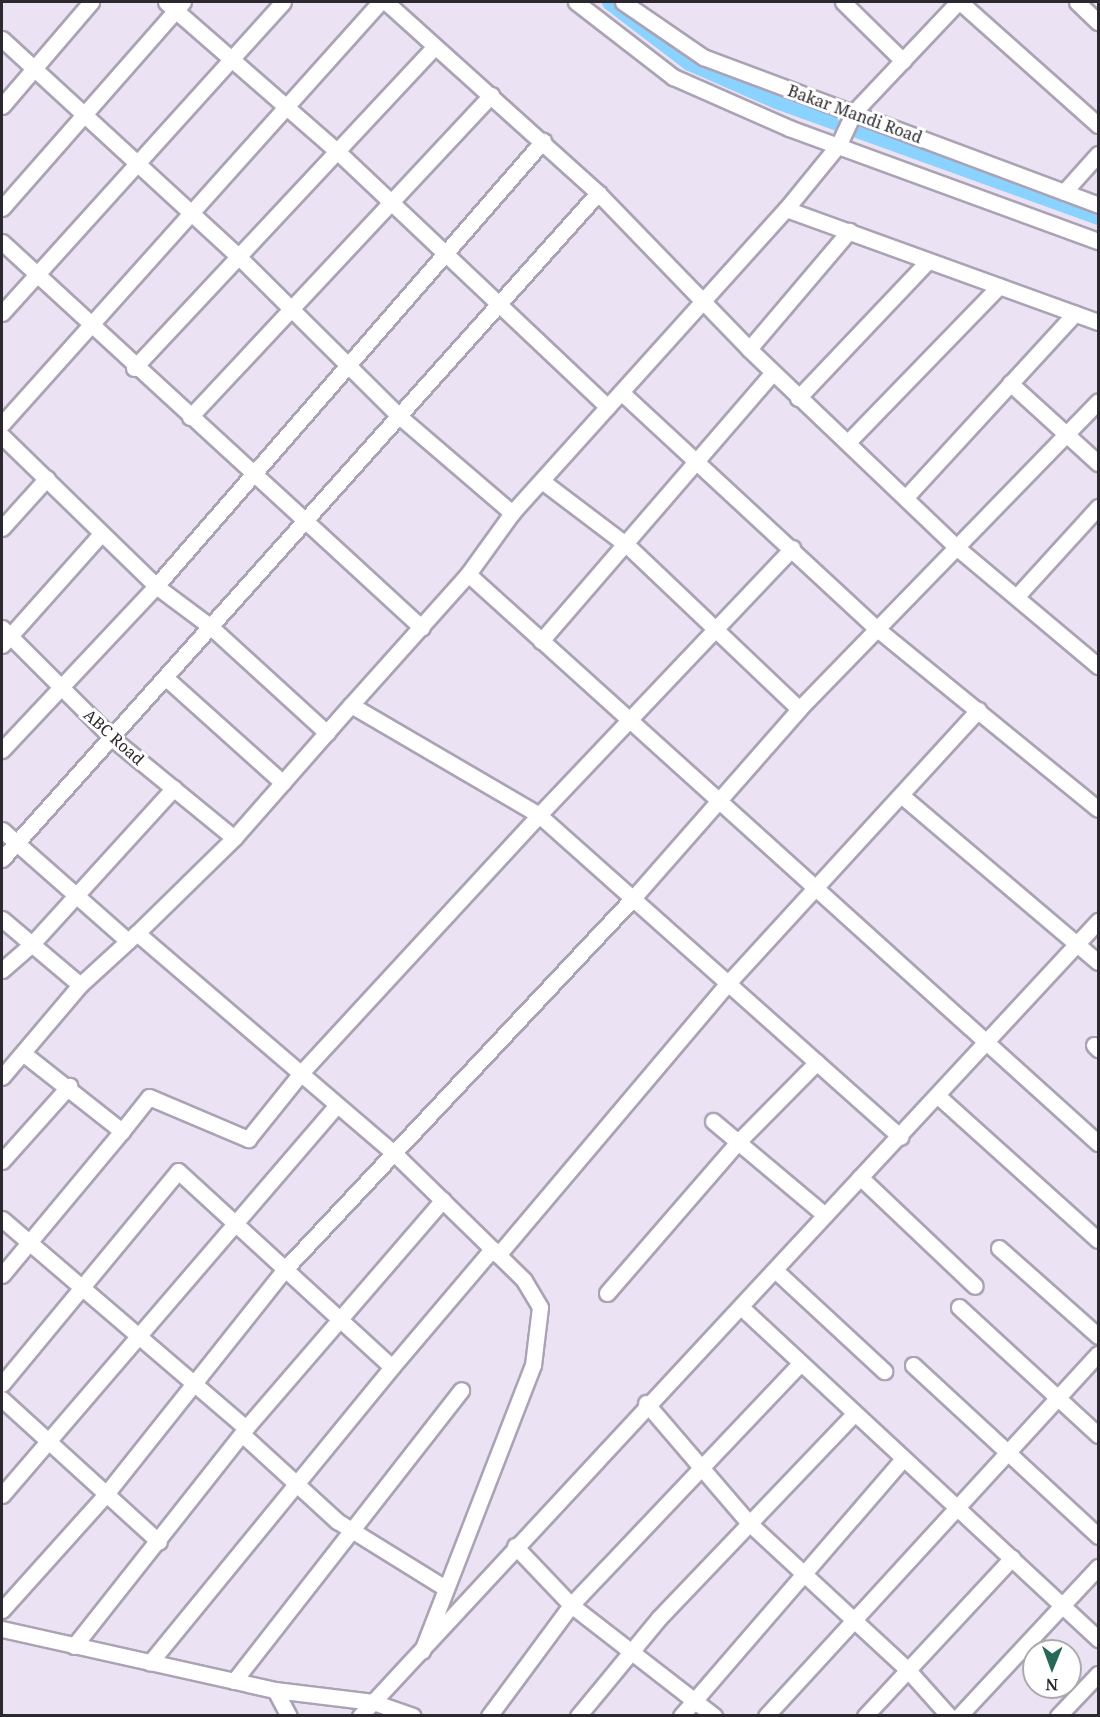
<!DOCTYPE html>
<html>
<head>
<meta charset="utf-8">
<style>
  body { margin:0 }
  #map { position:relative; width:1100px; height:1717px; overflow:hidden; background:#ebe2f4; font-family:"Noto Serif",serif }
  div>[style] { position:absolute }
  .canal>* { height:15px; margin:-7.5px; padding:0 7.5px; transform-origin:7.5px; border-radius:7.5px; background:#8ad2ff }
  .roads { filter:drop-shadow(2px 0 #aba3b4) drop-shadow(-2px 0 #aba3b4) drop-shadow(0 2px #aba3b4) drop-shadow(0 -2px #aba3b4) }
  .minor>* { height:15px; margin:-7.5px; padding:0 7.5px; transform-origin:7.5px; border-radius:7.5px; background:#fff }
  span { translate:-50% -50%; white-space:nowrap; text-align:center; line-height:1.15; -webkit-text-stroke:6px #fff; paint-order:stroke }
  .street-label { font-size:16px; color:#2c282f }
  .frame { position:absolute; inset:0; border:3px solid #2c282f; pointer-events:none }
  .north { position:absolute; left:1022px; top:1639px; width:60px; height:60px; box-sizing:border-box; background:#fff; border:2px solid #aba9ac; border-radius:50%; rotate:181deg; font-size:16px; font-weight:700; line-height:24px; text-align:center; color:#2c282f }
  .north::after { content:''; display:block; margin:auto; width:21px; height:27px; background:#276856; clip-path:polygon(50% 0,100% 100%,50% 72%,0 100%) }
</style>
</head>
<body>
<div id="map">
  <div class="canal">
    <i style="left:609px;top:2px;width:101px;rotate:37.3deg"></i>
    <i style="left:689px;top:63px;width:95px;rotate:23.6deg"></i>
    <i style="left:776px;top:101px;width:342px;rotate:19.8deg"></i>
  </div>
  <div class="roads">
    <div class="minor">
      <i style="left:166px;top:2px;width:228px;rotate:41.1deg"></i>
      <i style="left:338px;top:152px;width:371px;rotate:43.4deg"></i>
      <i style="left:386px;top:2px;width:285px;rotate:42deg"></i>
      <i style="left:598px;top:193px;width:217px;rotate:45.9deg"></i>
      <i style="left:749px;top:349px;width:285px;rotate:43.7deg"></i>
      <i style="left:955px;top:546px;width:187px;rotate:40deg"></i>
      <i style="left:576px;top:2px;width:123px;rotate:37.7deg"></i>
      <i style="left:673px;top:77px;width:127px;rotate:23.7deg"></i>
      <i style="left:789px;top:128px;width:329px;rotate:20.1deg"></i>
      <i style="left:623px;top:2px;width:97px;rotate:34.5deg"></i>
      <i style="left:703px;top:57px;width:422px;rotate:20.5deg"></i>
      <i style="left:843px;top:2px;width:84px;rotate:44.5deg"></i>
      <i style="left:960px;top:2px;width:185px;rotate:41.7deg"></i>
      <i style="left:1077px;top:2px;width:29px;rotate:44deg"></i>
      <i style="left:2px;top:39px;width:323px;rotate:42.6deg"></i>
      <i style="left:240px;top:258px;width:224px;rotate:44.8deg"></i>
      <i style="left:399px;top:416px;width:149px;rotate:40.6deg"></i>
      <i style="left:2px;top:106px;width:137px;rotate:-49.4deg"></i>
      <i style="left:1064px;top:192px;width:51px;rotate:-48.2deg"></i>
      <i style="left:2px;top:208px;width:274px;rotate:-48.7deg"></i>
      <i style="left:786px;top:209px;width:332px;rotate:19.9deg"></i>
      <i style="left:2px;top:242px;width:570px;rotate:42.58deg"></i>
      <i style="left:2px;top:313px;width:419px;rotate:-47.9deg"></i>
      <i style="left:749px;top:349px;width:155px;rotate:-49.7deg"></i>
      <i style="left:134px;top:368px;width:439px;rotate:-46.9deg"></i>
      <i style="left:1010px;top:383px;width:119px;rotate:42.3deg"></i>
      <i style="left:621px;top:392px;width:347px;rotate:42.8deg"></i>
      <i style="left:876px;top:628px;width:286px;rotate:39.2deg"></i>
      <i style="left:798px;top:398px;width:189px;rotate:-46.5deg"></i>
      <i style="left:190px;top:417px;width:441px;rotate:-46.9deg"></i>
      <i style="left:2px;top:424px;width:567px;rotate:-48.15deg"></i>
      <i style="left:2px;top:436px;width:215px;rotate:44.2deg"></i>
      <i style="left:156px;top:586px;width:69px;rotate:36.7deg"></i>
      <i style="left:211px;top:627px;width:157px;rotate:42.4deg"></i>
      <i style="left:848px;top:442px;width:217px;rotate:-45.9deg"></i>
      <i style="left:542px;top:481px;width:108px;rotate:37.1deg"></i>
      <i style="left:628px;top:546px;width:236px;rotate:43.6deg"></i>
      <i style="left:907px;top:496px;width:248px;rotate:-47.4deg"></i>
      <i style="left:2px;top:528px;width:67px;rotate:-48deg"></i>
      <i style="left:468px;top:574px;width:849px;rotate:42.09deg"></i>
      <i style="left:1018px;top:595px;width:119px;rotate:-47.7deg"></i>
      <i style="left:2px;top:628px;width:157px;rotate:45deg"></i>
      <i style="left:113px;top:739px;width:156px;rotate:39.3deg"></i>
      <i style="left:541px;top:641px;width:355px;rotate:-49.2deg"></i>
      <i style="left:2px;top:645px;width:149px;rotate:-48.3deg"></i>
      <i style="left:166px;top:678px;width:157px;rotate:41.9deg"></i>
      <i style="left:351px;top:705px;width:176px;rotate:-48.2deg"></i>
      <i style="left:468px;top:574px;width:75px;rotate:-54.2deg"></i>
      <i style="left:512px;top:513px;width:409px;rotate:-48deg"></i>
      <i style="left:786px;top:209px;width:84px;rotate:-50.8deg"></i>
      <i style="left:839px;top:144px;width:35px;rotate:-65deg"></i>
      <i style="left:854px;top:112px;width:151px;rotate:-46.6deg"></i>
      <i style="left:2px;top:750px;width:225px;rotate:-46.8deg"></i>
      <i style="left:156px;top:586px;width:590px;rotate:-48.99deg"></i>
      <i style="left:901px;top:795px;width:258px;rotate:40.3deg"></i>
      <i style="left:2px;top:830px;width:168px;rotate:41.4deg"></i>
      <i style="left:2px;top:859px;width:894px;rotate:-48.17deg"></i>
      <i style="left:2px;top:919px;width:102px;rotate:40.2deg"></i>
      <i style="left:80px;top:985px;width:77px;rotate:-42.4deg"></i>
      <i style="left:2px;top:970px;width:38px;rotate:-41deg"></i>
      <i style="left:31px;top:945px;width:212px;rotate:-47.7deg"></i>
      <i style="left:1094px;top:1045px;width:6px;rotate:45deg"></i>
      <i style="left:24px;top:1054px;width:125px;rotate:38.2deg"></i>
      <i style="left:122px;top:1131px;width:43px;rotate:-51.5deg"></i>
      <i style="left:149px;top:1097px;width:108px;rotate:23deg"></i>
      <i style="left:248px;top:1139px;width:85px;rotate:-51.2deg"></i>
      <i style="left:301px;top:1073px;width:351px;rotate:-47.3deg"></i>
      <i style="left:539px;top:815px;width:368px;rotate:-46.5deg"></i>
      <i style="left:2px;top:1077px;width:121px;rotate:-49.7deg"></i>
      <i style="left:938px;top:1096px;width:215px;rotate:42deg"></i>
      <i style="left:713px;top:1121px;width:146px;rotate:40deg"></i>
      <i style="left:2px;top:1161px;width:101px;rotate:-48.2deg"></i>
      <i style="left:860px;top:1177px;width:158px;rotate:43.5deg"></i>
      <i style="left:2px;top:1219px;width:321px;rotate:40.6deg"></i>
      <i style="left:999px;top:1248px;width:132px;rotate:41.6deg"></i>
      <i style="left:498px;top:1255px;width:358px;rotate:-49.8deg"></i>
      <i style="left:729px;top:982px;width:369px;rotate:-47.5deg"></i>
      <i style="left:775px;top:1270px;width:149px;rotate:42.8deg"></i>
      <i style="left:2px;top:1275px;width:187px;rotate:-50.2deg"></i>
      <i style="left:607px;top:1293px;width:200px;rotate:-49.1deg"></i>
      <i style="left:738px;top:1142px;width:112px;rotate:-45.4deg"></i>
      <i style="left:741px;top:1307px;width:488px;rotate:42.9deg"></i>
      <i style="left:959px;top:1307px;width:189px;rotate:42.6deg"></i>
      <i style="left:913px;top:1365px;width:252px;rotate:42.7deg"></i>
      <i style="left:392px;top:1367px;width:155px;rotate:-49.7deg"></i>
      <i style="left:2px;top:1384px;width:276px;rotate:-50.4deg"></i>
      <i style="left:178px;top:1171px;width:290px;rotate:42.5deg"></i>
      <i style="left:392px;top:1367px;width:382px;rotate:129.3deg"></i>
      <i style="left:2px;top:1399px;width:212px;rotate:42.3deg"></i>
      <i style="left:646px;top:1403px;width:157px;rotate:49.4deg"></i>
      <i style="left:748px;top:1522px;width:217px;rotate:42.8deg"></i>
      <i style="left:907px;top:1669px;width:63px;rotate:48.2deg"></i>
      <i style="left:242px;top:1434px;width:129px;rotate:42.5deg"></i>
      <i style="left:337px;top:1521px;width:127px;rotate:31.8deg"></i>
      <i style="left:2px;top:1495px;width:513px;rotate:-49.35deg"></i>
      <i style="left:515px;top:1546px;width:81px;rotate:46.5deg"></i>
      <i style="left:571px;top:1605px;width:181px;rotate:37.8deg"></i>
      <i style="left:2px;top:1610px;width:156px;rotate:-48.1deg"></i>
      <i style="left:106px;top:1494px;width:286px;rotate:-51.5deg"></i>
      <i style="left:284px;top:1270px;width:513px;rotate:-46.82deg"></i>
      <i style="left:635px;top:896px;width:249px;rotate:-48.7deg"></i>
      <i style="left:799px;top:709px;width:429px;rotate:-45.8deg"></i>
      <i style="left:2px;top:1629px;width:280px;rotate:12.6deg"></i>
      <i style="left:275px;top:1690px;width:99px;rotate:7deg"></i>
      <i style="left:373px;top:1702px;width:42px;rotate:19.3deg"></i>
      <i style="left:74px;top:1646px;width:278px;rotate:-51.7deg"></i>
      <i style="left:246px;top:1428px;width:301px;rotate:-49.2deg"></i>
      <i style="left:422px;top:1651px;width:307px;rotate:-68.8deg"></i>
      <i style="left:533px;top:1365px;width:58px;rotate:-83.1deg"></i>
      <i style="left:540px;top:1307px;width:31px;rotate:-121deg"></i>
      <i style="left:524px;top:1280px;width:179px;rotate:-135.7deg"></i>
      <i style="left:396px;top:1155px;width:341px;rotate:-139.4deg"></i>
      <i style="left:137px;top:933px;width:136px;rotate:-44.4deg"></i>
      <i style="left:234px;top:838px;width:177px;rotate:-48.7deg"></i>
      <i style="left:351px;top:705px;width:218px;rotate:30.3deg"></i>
      <i style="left:539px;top:815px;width:484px;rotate:41.7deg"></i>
      <i style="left:234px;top:1681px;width:369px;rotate:-52deg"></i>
      <i style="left:275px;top:1690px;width:30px;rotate:62deg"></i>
      <i style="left:360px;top:1716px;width:1085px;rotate:-47.13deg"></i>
      <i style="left:489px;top:1716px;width:138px;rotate:-53.5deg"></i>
      <i style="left:571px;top:1605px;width:334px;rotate:-46.5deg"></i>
      <i style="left:578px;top:1716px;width:127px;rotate:-50.4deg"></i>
      <i style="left:659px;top:1618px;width:282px;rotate:-46.3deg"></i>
      <i style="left:681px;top:1716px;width:338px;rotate:-49.2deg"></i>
      <i style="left:766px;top:1716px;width:491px;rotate:-47.5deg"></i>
      <i style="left:865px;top:1716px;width:216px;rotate:-47.1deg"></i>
      <i style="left:959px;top:1716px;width:204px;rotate:-47deg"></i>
      <i style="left:1058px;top:1716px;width:58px;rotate:-46.4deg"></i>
    </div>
  </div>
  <div class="street-label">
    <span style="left:855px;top:114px;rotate:20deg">Bakar Mandi Road</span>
    <span style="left:114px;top:737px;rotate:42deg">ABC Road</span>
  </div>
  <div class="frame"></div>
  <div class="north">N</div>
</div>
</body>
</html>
